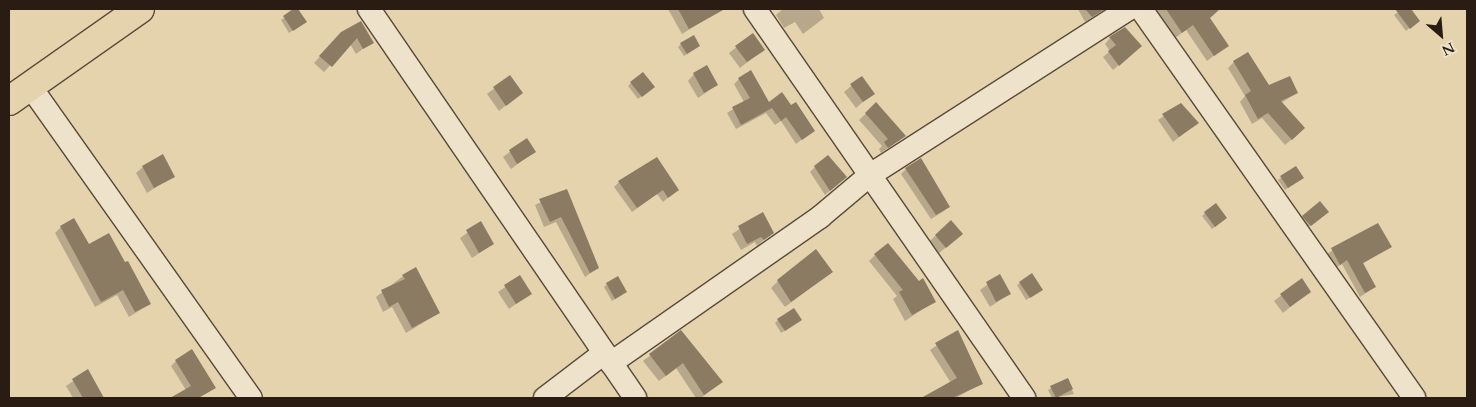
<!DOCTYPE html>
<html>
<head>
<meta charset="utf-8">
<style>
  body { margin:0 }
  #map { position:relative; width:1476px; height:407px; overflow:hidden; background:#e5d3ae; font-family:Cardo,serif }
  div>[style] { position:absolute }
  .shadow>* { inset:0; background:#0003 }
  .building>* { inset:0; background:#8b7b63 }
  .roads { filter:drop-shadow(1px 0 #594a39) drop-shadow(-1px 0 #594a39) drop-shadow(0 1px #594a39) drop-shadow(0 -1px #594a39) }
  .minor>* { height:22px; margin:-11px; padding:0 11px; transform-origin:11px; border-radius:11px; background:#eee2ca }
  .major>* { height:28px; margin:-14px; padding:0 14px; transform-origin:14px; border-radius:14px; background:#e5d3ae }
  span { translate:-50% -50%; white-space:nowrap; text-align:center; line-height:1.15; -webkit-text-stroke:4px #eee2ca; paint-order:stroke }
  .frame { position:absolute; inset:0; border:10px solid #2a1c12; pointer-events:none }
  .north { position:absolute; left:1416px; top:10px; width:50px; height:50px; -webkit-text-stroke:4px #eee2ca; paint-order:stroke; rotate:153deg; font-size:14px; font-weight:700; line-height:20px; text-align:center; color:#2a1c12 }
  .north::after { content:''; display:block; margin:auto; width:18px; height:22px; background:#2a1c12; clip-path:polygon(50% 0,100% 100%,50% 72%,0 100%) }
</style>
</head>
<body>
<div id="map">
  <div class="shadow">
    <i style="clip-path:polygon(297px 9px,305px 22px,289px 33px,281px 20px)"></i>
    <i style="clip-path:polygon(668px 9px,721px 9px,721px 10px,682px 34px)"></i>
    <i style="clip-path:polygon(783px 9px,819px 9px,824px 18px,803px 34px,795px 22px,784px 28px,776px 15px)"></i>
    <i style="clip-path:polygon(1078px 9px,1105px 9px,1085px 22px)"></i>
    <i style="clip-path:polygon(1155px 9px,1193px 9px,1227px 46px,1207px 61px,1186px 30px,1175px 38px)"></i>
    <i style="clip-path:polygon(1403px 9px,1410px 9px,1419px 20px,1406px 31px,1394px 15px)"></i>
    <i style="clip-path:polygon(341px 33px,372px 42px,356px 54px,350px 44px,324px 72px,314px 63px)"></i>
    <i style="clip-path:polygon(752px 35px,763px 50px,740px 68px,729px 53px)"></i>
    <i style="clip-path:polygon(1110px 38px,1134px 52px,1113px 70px,1103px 57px,1110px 51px,1105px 44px)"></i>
    <i style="clip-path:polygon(681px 44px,699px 46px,684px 56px,678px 47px)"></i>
    <i style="clip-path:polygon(1234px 62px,1269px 87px,1297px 93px,1281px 103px,1298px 134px,1285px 145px,1262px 118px,1252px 124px,1240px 102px,1245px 96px,1228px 68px)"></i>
    <i style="clip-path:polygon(694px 74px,717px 85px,698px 98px,688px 81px)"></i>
    <i style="clip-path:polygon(509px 77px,521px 93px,499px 111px,487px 94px)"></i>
    <i style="clip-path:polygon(862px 77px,873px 93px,856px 108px,844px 92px)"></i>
    <i style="clip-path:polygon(739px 79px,769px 103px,791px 107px,814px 130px,796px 144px,781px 121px,775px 125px,766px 113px,736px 129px,727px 113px,744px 102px,734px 84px)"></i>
    <i style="clip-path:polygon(631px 83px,650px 90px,638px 99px,628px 86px)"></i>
    <i style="clip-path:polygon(876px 104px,905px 136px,881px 153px,879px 149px,882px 146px,859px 120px)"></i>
    <i style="clip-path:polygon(1181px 104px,1197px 123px,1173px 142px,1158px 120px)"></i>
    <i style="clip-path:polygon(526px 140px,534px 152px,511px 169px,503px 157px)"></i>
    <i style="clip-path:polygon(143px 167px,173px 176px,147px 193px,136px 173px)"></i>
    <i style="clip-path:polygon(815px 167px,840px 182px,825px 195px,810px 172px)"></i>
    <i style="clip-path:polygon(1295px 167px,1299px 180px,1285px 190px,1278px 180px)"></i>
    <i style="clip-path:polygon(906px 169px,948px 206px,944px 211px,931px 219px,901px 174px)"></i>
    <i style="clip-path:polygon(619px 182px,677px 190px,663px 202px,657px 194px,632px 212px,614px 187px)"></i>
    <i style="clip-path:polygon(566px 190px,598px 268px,585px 277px,556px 222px,544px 227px,535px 205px)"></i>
    <i style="clip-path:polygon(1205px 213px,1222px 221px,1212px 229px,1202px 216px)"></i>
    <i style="clip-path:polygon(762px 214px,772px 233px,757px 246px,755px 242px,741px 250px,732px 234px)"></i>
    <i style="clip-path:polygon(1324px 215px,1307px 228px,1300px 219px,1303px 217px)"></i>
    <i style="clip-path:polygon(481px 223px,493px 244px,472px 258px,460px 238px)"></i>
    <i style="clip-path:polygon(61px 227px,89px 245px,150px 304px,129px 317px,117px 295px,95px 307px,55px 233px)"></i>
    <i style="clip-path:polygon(1356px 235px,1390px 247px,1362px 264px,1375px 287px,1360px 297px,1342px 264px,1335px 268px,1327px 254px)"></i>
    <i style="clip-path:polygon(935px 236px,955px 240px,939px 253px,929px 242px)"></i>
    <i style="clip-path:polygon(875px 255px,935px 301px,905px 321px,893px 299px,897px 296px,869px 261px)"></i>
    <i style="clip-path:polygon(831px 272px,785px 307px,771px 288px,778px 281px)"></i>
    <i style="clip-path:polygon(403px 276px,439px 313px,406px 333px,392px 307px,383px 312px,376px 297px)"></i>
    <i style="clip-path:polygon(999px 276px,1009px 294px,990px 307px,980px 290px)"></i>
    <i style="clip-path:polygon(519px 277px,530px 294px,509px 309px,498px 292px)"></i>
    <i style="clip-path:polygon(1301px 280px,1310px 291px,1283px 313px,1274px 301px)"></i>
    <i style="clip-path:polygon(1020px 283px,1038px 292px,1026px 300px,1017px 285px)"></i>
    <i style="clip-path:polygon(607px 284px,622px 295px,612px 301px,604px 287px)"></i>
    <i style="clip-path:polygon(778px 320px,798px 322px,781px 333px,775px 323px)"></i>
    <i style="clip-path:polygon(958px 331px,982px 383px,956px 398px,923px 398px,951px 383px,930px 350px)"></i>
    <i style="clip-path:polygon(681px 332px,722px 382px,701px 398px,696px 398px,676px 368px,659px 381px,643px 361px)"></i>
    <i style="clip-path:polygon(176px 361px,215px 388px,199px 398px,174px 398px,186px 390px,171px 366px)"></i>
    <i style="clip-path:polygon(88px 371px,103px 398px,73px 398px,66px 386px)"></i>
    <i style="clip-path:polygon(1067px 380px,1074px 394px,1052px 398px,1048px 390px)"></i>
  </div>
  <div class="building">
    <i style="clip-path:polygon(293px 9px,298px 9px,307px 22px,293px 31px,283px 16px)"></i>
    <i style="clip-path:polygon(678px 9px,725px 9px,689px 29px)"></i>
    <i style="clip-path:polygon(1085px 9px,1105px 9px,1092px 17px)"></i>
    <i style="clip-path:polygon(1166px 9px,1220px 9px,1210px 18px,1229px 46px,1214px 56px,1193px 25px,1182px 33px)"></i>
    <i style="clip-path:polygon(1395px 9px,1411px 9px,1420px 21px,1410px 29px)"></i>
    <i style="clip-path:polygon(361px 21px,374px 43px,363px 49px,357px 38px,332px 67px,319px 56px,341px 32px)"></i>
    <i style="clip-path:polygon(1125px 27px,1142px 46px,1119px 66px,1108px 51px,1116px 45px,1109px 37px)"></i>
    <i style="clip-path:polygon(753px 33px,765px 50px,747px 62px,735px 46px)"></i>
    <i style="clip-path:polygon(694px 35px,700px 46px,687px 54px,680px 43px)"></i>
    <i style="clip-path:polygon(1248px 52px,1269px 85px,1290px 76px,1298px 93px,1281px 101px,1305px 128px,1292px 140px,1268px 113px,1258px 119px,1245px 95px,1251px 91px,1233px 61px)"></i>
    <i style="clip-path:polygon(707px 65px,718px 85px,704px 93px,693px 73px)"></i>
    <i style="clip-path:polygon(751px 70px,769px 102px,782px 92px,791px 105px,796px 102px,815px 131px,802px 140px,786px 117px,781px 121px,772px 108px,741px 125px,732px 107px,750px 98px,738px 78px)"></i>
    <i style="clip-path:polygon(643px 72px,655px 87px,642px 97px,630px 82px)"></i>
    <i style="clip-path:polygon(510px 75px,523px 93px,506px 106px,493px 87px)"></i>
    <i style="clip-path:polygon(862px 76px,875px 94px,863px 102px,850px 84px)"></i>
    <i style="clip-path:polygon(876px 102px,906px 136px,888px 148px,884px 142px,888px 139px,865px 113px)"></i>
    <i style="clip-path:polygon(1181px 103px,1199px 123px,1179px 137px,1162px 114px)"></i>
    <i style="clip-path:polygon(527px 138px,536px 152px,517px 164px,509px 150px)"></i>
    <i style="clip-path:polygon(163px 154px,175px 177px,154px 188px,142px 166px)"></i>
    <i style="clip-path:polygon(828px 155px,847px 177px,830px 191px,814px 166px)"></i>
    <i style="clip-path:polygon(657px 157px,679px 190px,668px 198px,663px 190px,637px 208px,618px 181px)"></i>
    <i style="clip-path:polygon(921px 158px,950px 207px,936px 215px,905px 168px)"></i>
    <i style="clip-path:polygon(1296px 166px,1304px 178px,1288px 188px,1280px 176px)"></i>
    <i style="clip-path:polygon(567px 189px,599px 268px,590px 273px,561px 217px,550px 222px,539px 199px)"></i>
    <i style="clip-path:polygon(1320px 201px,1329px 212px,1311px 226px,1302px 216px)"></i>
    <i style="clip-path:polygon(1216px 203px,1227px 218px,1215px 227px,1204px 212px)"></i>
    <i style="clip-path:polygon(763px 212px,774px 233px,764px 240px,761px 237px,747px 244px,738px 226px)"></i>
    <i style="clip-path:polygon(74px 218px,89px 244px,109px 233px,125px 262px,128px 261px,151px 304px,135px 312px,123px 290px,101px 302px,60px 226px)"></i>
    <i style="clip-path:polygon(951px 220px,963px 234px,946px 248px,935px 235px)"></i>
    <i style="clip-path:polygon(481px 221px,494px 244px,479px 253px,466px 230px)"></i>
    <i style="clip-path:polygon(1378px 223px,1392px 247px,1363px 263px,1376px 287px,1365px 293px,1347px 260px,1340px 265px,1331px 248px)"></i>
    <i style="clip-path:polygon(888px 243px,919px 281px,923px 278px,936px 302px,912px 315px,899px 292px,903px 290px,874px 254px)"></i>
    <i style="clip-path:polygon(816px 249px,833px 272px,791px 302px,777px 280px)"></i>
    <i style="clip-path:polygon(416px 267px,440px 313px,412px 328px,398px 302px,389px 307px,381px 290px,405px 279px,402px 275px)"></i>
    <i style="clip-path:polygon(1032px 273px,1043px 290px,1030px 298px,1019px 282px)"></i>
    <i style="clip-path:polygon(1000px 274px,1011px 294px,996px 302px,986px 282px)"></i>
    <i style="clip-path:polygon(520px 275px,532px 294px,516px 304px,504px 285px)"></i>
    <i style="clip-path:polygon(618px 276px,627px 292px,615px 299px,606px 283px)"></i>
    <i style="clip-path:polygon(1302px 278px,1311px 292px,1290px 307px,1280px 294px)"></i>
    <i style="clip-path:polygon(794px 308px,802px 320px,785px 331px,777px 319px)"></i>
    <i style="clip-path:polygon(681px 330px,723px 382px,704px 395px,683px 363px,666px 376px,649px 354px)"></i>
    <i style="clip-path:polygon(958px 330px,983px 384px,952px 398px,921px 398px,957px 378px,935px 343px)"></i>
    <i style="clip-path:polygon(192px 349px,216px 388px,198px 398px,170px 398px,191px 386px,175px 360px)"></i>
    <i style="clip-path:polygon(88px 369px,104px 398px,83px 398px,72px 379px)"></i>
    <i style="clip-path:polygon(1068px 378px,1073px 389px,1056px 398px,1050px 386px)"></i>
  </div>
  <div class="roads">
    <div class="minor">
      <i style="left:369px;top:9px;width:471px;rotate:55.6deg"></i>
      <i style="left:755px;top:9px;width:473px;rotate:55.3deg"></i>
      <i style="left:1141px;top:9px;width:475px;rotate:54.9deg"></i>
      <i style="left:30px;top:86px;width:382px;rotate:54.7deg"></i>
      <i style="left:611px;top:363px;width:255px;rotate:-34.9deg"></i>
      <i style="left:820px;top:217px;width:65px;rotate:-40deg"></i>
      <i style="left:870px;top:175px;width:308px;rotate:-32.7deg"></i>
      <i style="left:545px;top:398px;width:74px;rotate:-37.3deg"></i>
    </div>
    <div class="major">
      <i style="left:9px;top:101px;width:160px;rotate:-35.1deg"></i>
    </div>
  </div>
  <div class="frame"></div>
  <div class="north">N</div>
</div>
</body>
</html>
